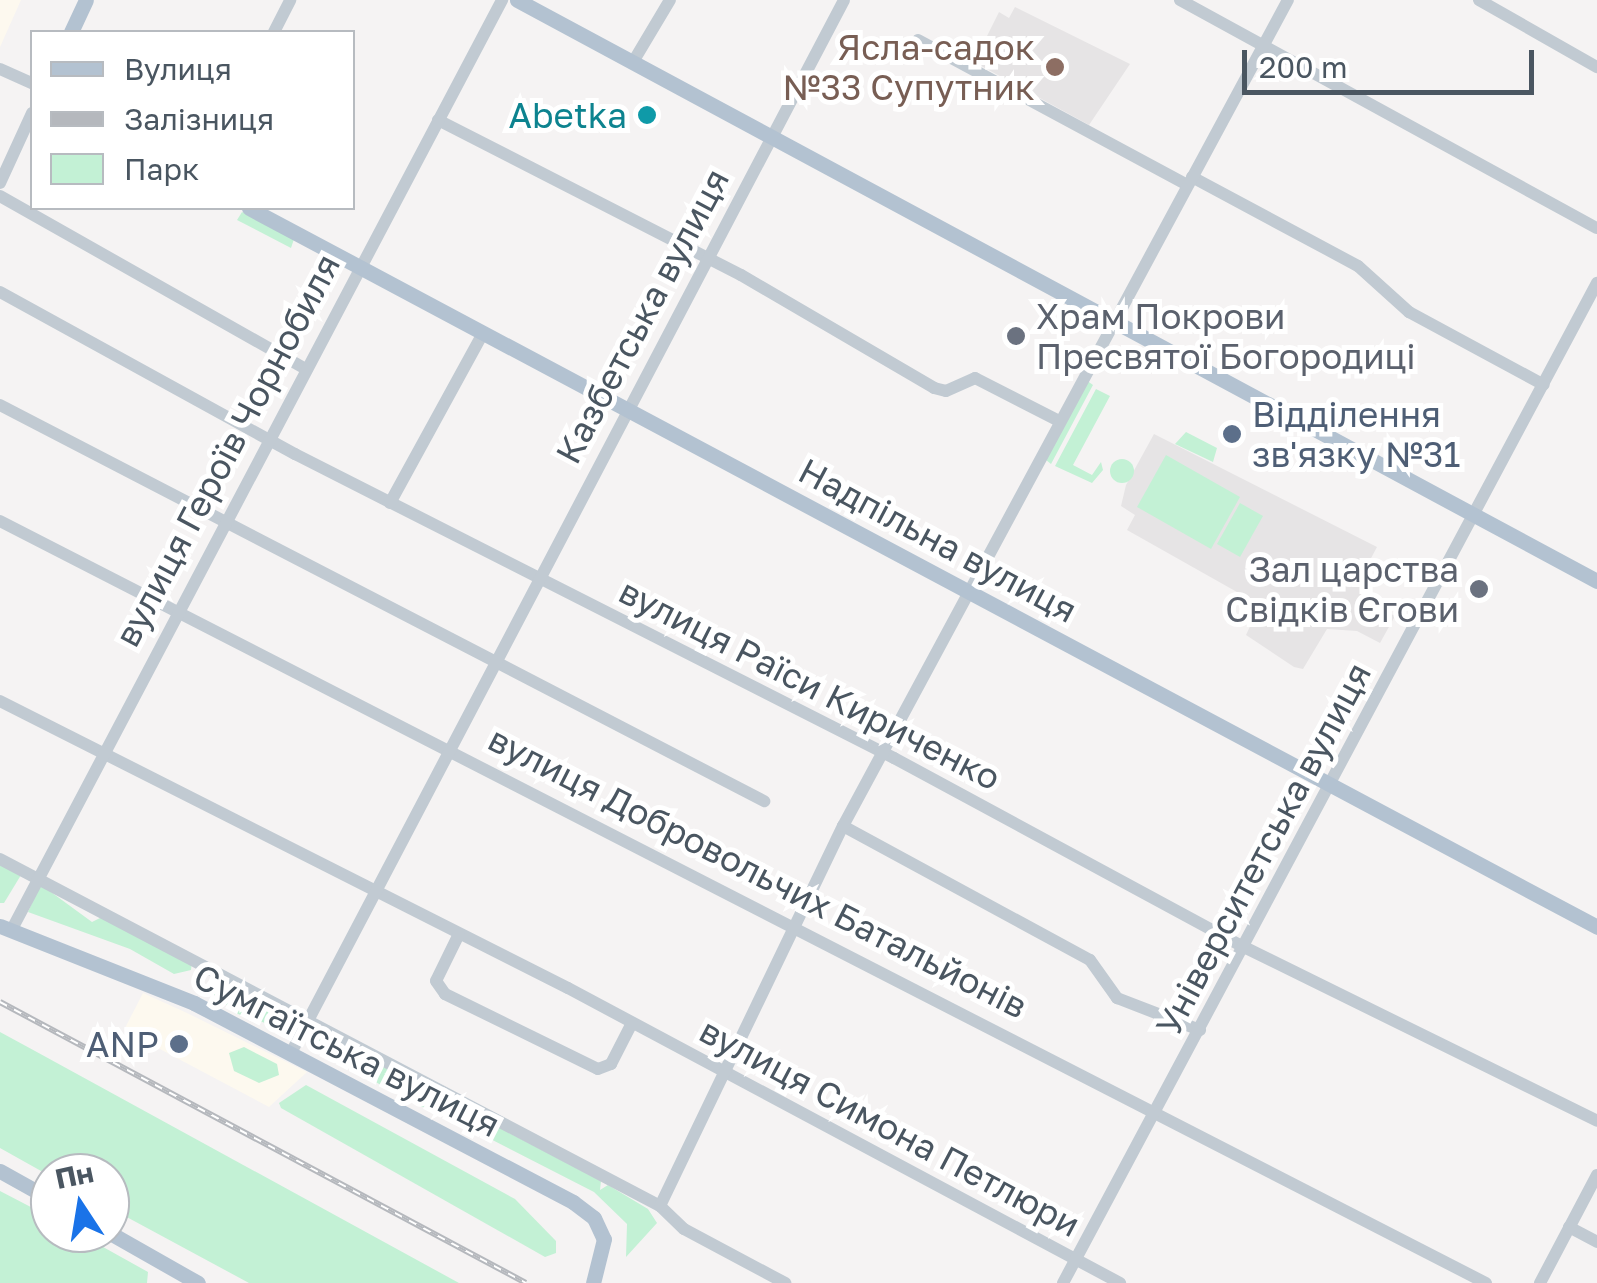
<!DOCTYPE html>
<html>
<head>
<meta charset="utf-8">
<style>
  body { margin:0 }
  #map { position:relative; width:1597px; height:1283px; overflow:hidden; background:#f5f3f3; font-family:"Golos Text",sans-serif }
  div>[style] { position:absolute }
  .commercial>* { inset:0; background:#fdf9ef }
  .education>* { inset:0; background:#e6e4e5 }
  .green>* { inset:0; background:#c3f1d5 }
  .round { border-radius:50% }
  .minor>* { height:12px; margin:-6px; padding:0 6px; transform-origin:6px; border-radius:6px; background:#c1cad2 }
  .major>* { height:15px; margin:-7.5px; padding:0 7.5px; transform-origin:7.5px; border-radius:7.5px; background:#b3c2d1 }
  .rail>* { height:6px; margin-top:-3px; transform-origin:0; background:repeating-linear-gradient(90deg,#fff 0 8px,#b5b8bd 0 16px); box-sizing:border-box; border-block:2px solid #b5b8bd }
  .dots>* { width:28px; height:28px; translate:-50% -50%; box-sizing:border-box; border:5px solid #fff; border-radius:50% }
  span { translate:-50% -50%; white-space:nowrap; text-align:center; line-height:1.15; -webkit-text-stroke:10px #fff; paint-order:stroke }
  .education-label { font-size:35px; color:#785e54 }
  .right { translate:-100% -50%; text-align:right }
  .culture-label { font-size:35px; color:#0d838f }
  .street-label { font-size:35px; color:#4a5661 }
  .worship-label { font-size:35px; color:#5b616d }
  .left { translate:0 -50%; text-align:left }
  .service-label { font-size:35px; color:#4e5e75 }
  .legend { position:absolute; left:30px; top:30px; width:325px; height:180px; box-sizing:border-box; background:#fff; border:2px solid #b7bbc0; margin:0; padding:12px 18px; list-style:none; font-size:30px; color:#4a5661 }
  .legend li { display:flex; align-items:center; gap:20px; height:50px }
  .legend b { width:50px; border:2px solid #b7bbc0 }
  .north { position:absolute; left:30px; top:1153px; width:100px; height:100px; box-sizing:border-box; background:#fff; border:2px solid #b7bbc0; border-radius:50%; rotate:348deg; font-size:28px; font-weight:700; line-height:40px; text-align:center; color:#4a5661 }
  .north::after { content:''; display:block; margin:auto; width:35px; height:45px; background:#1a73e8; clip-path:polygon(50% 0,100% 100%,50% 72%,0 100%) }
  .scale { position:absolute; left:1242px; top:50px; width:292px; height:45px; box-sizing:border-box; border:5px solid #4a5661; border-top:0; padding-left:12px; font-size:30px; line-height:35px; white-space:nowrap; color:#4a5661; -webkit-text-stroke:8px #fff; paint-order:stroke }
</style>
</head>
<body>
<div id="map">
  <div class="commercial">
    <i style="clip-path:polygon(0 0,21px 0,0 47px)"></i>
    <i style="clip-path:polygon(143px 993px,187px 1013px,307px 1072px,269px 1107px,124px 1030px)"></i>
  </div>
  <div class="education">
    <i style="clip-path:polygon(1015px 7px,1130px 64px,1089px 125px,974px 62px,999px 12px,1009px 18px)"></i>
    <i style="clip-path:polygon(1154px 434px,1377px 547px,1362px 575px,1372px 582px,1363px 599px,1395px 616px,1380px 643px,1357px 631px,1327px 629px,1303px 669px,1294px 667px,1246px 635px,1260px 605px,1127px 530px,1135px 515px,1121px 506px,1126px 485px)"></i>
  </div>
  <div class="green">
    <i style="clip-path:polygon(242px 212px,294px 239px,291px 248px,237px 220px)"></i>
    <i style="clip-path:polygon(1086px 380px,1093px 385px,1051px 464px,1046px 460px)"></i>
    <i style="clip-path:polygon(1096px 389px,1110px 396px,1073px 465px,1092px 475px,1101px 462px,1103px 470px,1092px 483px,1055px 466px)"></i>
    <i style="clip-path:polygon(1186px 432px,1217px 448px,1213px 462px,1175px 444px)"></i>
    <i style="clip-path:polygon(1166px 455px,1240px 497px,1211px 549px,1137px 507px)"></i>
    <i class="round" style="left:1110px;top:459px;width:24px;height:24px"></i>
    <i style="clip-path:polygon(1240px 503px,1263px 516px,1240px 557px,1217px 544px)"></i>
    <i style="clip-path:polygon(0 863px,21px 875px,4px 903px,0 903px)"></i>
    <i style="clip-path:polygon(40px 884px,92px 922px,102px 917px,192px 961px,191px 970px,174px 974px,130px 949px,28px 912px)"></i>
    <i style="clip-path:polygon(214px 975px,286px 1013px,283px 1029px,238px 1014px,212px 993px)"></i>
    <i style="clip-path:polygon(312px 1025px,349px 1045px,351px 1056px,355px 1052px,601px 1181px,600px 1190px,608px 1185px,648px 1209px,657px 1223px,626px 1257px,627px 1224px,594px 1192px,469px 1128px,461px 1118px,444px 1118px,447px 1110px,440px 1105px,422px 1107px,316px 1050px,308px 1045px)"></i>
    <i style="clip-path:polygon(0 1032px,35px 1051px,459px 1283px,249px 1283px,110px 1208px,110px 1173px,50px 1176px,0 1148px)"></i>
    <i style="clip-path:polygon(244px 1047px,277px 1064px,279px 1075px,259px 1083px,234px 1071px,229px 1053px)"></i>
    <i style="clip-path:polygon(306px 1085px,515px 1199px,556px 1241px,556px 1253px,545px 1257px,281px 1108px,279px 1103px)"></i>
    <i style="clip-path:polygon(0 1191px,50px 1217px,50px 1233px,78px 1233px,148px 1272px,147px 1283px,0 1283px)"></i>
  </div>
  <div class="minor">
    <i style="left:1180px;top:0;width:475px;rotate:28.7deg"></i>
    <i style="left:1479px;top:0;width:136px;rotate:29.6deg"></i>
    <i style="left:274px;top:32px;width:36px;rotate:-63deg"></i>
    <i style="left:918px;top:40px;width:306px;rotate:28.3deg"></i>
    <i style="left:633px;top:62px;width:72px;rotate:-59.2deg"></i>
    <i style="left:0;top:69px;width:35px;rotate:24deg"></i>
    <i style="left:438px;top:120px;width:340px;rotate:27.1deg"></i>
    <i style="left:741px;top:275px;width:224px;rotate:30.3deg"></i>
    <i style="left:934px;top:388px;width:12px;rotate:14deg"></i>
    <i style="left:946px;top:391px;width:32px;rotate:-24deg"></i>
    <i style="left:975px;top:378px;width:92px;rotate:27.1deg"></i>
    <i style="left:1192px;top:177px;width:188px;rotate:28.2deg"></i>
    <i style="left:1358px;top:266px;width:69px;rotate:42deg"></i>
    <i style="left:1409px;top:312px;width:153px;rotate:28.4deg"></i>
    <i style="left:0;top:183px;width:77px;rotate:-65.4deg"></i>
    <i style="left:0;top:196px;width:349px;rotate:29.5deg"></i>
    <i style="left:0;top:292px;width:337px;rotate:28.8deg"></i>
    <i style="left:295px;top:454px;width:672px;rotate:26.91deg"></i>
    <i style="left:894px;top:758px;width:400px;rotate:28.4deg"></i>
    <i style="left:1246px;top:948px;width:391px;rotate:26.2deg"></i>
    <i style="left:0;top:405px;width:861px;rotate:27.4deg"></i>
    <i style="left:390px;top:503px;width:194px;rotate:-61.3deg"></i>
    <i style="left:0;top:521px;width:1670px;rotate:27.15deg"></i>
    <i style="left:0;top:701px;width:636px;rotate:26.81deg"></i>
    <i style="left:568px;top:988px;width:626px;rotate:28.12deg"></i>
    <i style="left:843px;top:826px;width:281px;rotate:28.5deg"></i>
    <i style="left:1090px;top:960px;width:47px;rotate:54.6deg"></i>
    <i style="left:1117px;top:998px;width:89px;rotate:21.1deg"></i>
    <i style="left:0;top:859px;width:746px;rotate:27.73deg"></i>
    <i style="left:660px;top:1206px;width:33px;rotate:44deg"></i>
    <i style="left:684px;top:1229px;width:115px;rotate:28.1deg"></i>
    <i style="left:11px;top:931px;width:1053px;rotate:-62.19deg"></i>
    <i style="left:459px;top:934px;width:52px;rotate:116.1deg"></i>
    <i style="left:436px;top:981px;width:16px;rotate:55deg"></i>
    <i style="left:445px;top:994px;width:170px;rotate:26.1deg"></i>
    <i style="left:598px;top:1069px;width:14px;rotate:-21deg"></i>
    <i style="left:611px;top:1064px;width:46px;rotate:-62.9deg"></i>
    <i style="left:291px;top:1053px;width:1189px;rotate:-62.29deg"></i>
    <i style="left:660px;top:1206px;width:422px;rotate:-64.3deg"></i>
    <i style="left:843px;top:826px;width:938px;rotate:-61.69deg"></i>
    <i style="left:1569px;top:1227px;width:32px;rotate:28deg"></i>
    <i style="left:1063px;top:1283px;width:1134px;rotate:-61.9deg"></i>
    <i style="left:1540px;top:1283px;width:122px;rotate:-62.2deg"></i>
  </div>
  <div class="major">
    <i style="left:517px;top:0;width:1226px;rotate:28.28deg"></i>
    <i style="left:71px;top:32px;width:35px;rotate:-65deg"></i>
    <i style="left:249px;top:208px;width:1528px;rotate:28.07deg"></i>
    <i style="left:0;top:926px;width:209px;rotate:21.6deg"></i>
    <i style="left:194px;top:1003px;width:428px;rotate:27.7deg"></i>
    <i style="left:573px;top:1202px;width:26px;rotate:37deg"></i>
    <i style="left:594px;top:1218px;width:23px;rotate:65deg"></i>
    <i style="left:604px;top:1239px;width:45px;rotate:104deg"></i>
    <i style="left:0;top:1171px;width:57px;rotate:29.2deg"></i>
    <i style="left:110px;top:1233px;width:101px;rotate:29.6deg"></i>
  </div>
  <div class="rail">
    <i style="left:0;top:1002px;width:596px;rotate:28.11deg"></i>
  </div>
  <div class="dots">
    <i style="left:1055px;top:67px;background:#8d6e63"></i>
    <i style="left:647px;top:115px;background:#0f9aa8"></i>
    <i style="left:1016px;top:336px;background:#6b7280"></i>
    <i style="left:1232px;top:434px;background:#5c6f8a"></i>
    <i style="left:1479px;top:589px;background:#6b7280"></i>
    <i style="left:179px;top:1044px;background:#5c6f8a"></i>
  </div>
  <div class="education-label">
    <span class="right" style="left:1035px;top:67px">Ясла-садок<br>№33 Супутник</span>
  </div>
  <div class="culture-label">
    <span class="right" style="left:627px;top:115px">Abetka</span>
  </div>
  <div class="street-label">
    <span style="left:642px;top:316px;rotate:-62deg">Казбетська вулиця</span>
    <span style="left:227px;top:450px;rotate:-62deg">вулиця Героїв Чорнобиля</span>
    <span style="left:938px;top:540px;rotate:28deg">Надпільна вулиця</span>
    <span style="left:810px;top:684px;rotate:27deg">вулиця Раїси Кириченко</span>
    <span style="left:1263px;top:849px;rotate:-62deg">Університетська вулиця</span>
    <span style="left:758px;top:872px;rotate:27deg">вулиця Добровольчих Батальйонів</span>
    <span style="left:347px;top:1050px;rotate:27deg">Сумгаїтська вулиця</span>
    <span style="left:890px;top:1127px;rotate:28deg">вулиця Симона Петлюри</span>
  </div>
  <div class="worship-label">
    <span class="left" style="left:1036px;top:336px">Храм Покрови<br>Пресвятої Богородиці</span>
    <span class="right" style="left:1459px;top:589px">Зал царства<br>Свідків Єгови</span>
  </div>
  <div class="service-label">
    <span class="left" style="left:1252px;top:434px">Відділення<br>зв'язку №31</span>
    <span class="right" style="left:159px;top:1044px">ANP</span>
  </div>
  <ul class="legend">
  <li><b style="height:12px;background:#b3c2d1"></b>Вулиця</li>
  <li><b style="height:12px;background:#b5b8bd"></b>Залізниця</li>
  <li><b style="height:28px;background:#c3f1d5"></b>Парк</li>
  </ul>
  <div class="north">Пн</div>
  <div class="scale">200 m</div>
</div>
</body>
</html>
